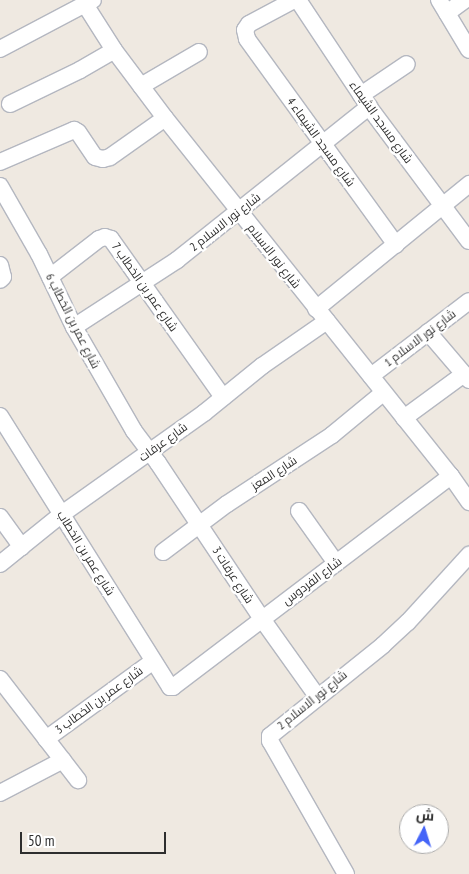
<!DOCTYPE html>
<html>
<head>
<meta charset="utf-8">
<style>
  body { margin:0 }
  #map { position:relative; width:469px; height:874px; overflow:hidden; background:#efe9e1; font-family:"PT Sans Narrow",Cairo,sans-serif }
  div>[style] { position:absolute }
  .roads { filter:drop-shadow(1px 0 #b4b7c0) drop-shadow(-1px 0 #b4b7c0) drop-shadow(0 1px #b4b7c0) drop-shadow(0 -1px #b4b7c0) }
  .minor>* { height:16px; margin:-8px; padding:0 8px; transform-origin:8px; border-radius:8px; background:#fff }
  span { translate:-50% -50%; white-space:nowrap; text-align:center; line-height:1.15; -webkit-text-stroke:4.5px #fff; paint-order:stroke }
  .street-label { font-size:12px; color:#2e2e2e }
  .north { position:absolute; left:399px; top:804px; width:50px; height:50px; box-sizing:border-box; background:#fff; border:1px solid #ababab; border-radius:50%; rotate:5deg; font-size:14px; font-weight:700; line-height:20px; text-align:center; color:#2e2e2e }
  .north::after { content:''; display:block; margin:auto; width:18px; height:22px; background:#4464f8; clip-path:polygon(50% 0,100% 100%,50% 72%,0 100%) }
  .scale { position:absolute; left:20px; top:832px; width:146px; height:22px; box-sizing:border-box; border:2px solid #2e2e2e; border-top:0; padding-left:6px; font-size:15px; line-height:18px; white-space:nowrap; color:#2e2e2e; -webkit-text-stroke:4px #fff; paint-order:stroke }
</style>
</head>
<body>
<div id="map">
  <div class="roads">
    <div class="minor">
      <i style="left:294px;top:0;width:51px;rotate:151.9deg"></i>
      <i style="left:249px;top:24px;width:7px;rotate:124deg"></i>
      <i style="left:245px;top:30px;width:9px;rotate:77deg"></i>
      <i style="left:247px;top:39px;width:254px;rotate:54.1deg"></i>
      <i style="left:298px;top:0;width:128px;rotate:56.4deg"></i>
      <i style="left:369px;top:107px;width:167px;rotate:53.3deg"></i>
      <i style="left:439px;top:0;width:58px;rotate:59deg"></i>
      <i style="left:86px;top:6px;width:52px;rotate:57.5deg"></i>
      <i style="left:114px;top:50px;width:85px;rotate:53.1deg"></i>
      <i style="left:165px;top:118px;width:458px;rotate:51.4deg"></i>
      <i style="left:451px;top:476px;width:32px;rotate:55deg"></i>
      <i style="left:447px;top:13px;width:22px;rotate:-36deg"></i>
      <i style="left:0;top:49px;width:105px;rotate:-27.8deg"></i>
      <i style="left:141px;top:86px;width:67px;rotate:-30.4deg"></i>
      <i style="left:361px;top:95px;width:55px;rotate:-34deg"></i>
      <i style="left:10px;top:104px;width:78px;rotate:-25.9deg"></i>
      <i style="left:80px;top:70px;width:39px;rotate:-30deg"></i>
      <i style="left:0;top:162px;width:81px;rotate:-23.4deg"></i>
      <i style="left:74px;top:130px;width:4px;rotate:27deg"></i>
      <i style="left:78px;top:132px;width:30px;rotate:56deg"></i>
      <i style="left:95px;top:157px;width:8px;rotate:14deg"></i>
      <i style="left:103px;top:159px;width:7px;rotate:-16deg"></i>
      <i style="left:110px;top:157px;width:67px;rotate:-35.3deg"></i>
      <i style="left:0;top:186px;width:78px;rotate:60.2deg"></i>
      <i style="left:39px;top:254px;width:81px;rotate:64.4deg"></i>
      <i style="left:74px;top:327px;width:120px;rotate:60deg"></i>
      <i style="left:134px;top:431px;width:40px;rotate:53deg"></i>
      <i style="left:158px;top:463px;width:187px;rotate:56.3deg"></i>
      <i style="left:262px;top:619px;width:95px;rotate:54.5deg"></i>
      <i style="left:0;top:265px;width:12px;rotate:76deg"></i>
      <i style="left:3px;top:277px;width:4px;rotate:135deg"></i>
      <i style="left:50px;top:277px;width:62px;rotate:-37.8deg"></i>
      <i style="left:99px;top:239px;width:6px;rotate:-18deg"></i>
      <i style="left:105px;top:237px;width:6px;rotate:18deg"></i>
      <i style="left:111px;top:239px;width:194px;rotate:54.7deg"></i>
      <i style="left:316px;top:309px;width:198px;rotate:-39.2deg"></i>
      <i style="left:74px;top:327px;width:123px;rotate:-33deg"></i>
      <i style="left:177px;top:260px;width:246px;rotate:-38.6deg"></i>
      <i style="left:428px;top:332px;width:63px;rotate:49.5deg"></i>
      <i style="left:371px;top:376px;width:123px;rotate:-37.4deg"></i>
      <i style="left:0;top:416px;width:320px;rotate:57.9deg"></i>
      <i style="left:170px;top:687px;width:3px"></i>
      <i style="left:173px;top:687px;width:349px;rotate:-37.2deg"></i>
      <i style="left:404px;top:418px;width:74px;rotate:-36.3deg"></i>
      <i style="left:299px;top:511px;width:64px;rotate:54.6deg"></i>
      <i style="left:0;top:517px;width:37px;rotate:54deg"></i>
      <i style="left:163px;top:552px;width:80px;rotate:-36.9deg"></i>
      <i style="left:227px;top:504px;width:126px;rotate:-33.3deg"></i>
      <i style="left:332px;top:435px;width:67px;rotate:-39.6deg"></i>
      <i style="left:0;top:564px;width:80px;rotate:-38.9deg"></i>
      <i style="left:62px;top:514px;width:174px;rotate:-35.4deg"></i>
      <i style="left:204px;top:413px;width:75px;rotate:-39deg"></i>
      <i style="left:262px;top:366px;width:79px;rotate:-34.7deg"></i>
      <i style="left:0;top:679px;width:128px;rotate:52.3deg"></i>
      <i style="left:46px;top:739px;width:131px;rotate:-36deg"></i>
      <i style="left:0;top:793px;width:71px;rotate:-27.6deg"></i>
      <i style="left:346px;top:874px;width:153px;rotate:-119.7deg"></i>
      <i style="left:270px;top:741px;width:5px;rotate:-90deg"></i>
      <i style="left:270px;top:736px;width:145px;rotate:-38.8deg"></i>
      <i style="left:383px;top:645px;width:34px;rotate:-43deg"></i>
      <i style="left:408px;top:622px;width:91px;rotate:-47.7deg"></i>
    </div>
  </div>
  <div class="street-label">
    <span style="left:381px;top:122px;rotate:54deg">شارع مسجد الشيماء</span>
    <span style="left:321px;top:142px;rotate:54deg">شارع مسجد الشيماء 4</span>
    <span style="left:225px;top:222px;rotate:-38deg">شارع نور الاسلام 2</span>
    <span style="left:274px;top:256px;rotate:52deg">شارع نور الاسلام</span>
    <span style="left:145px;top:287px;rotate:55deg">شارع عمر بن الخطاب 7</span>
    <span style="left:73px;top:321px;rotate:63deg">شارع عمر بن الخطاب 6</span>
    <span style="left:420px;top:338px;rotate:-37deg">شارع نور الاسلام 1</span>
    <span style="left:163px;top:442px;rotate:-36deg">شارع عرفات</span>
    <span style="left:274px;top:473px;rotate:-33deg">شارع المعز</span>
    <span style="left:86px;top:553px;rotate:58deg">شارع عمر بن الخطاب</span>
    <span style="left:233px;top:575px;rotate:57deg">شارع عرفات 3</span>
    <span style="left:312px;top:581px;rotate:-37deg">شارع الفردوس</span>
    <span style="left:99px;top:700px;rotate:-36deg">شارع عمر بن الخطاب 3</span>
    <span style="left:312px;top:700px;rotate:-39deg">شارع نور الاسلام 2</span>
  </div>
  <div class="north">ش</div>
  <div class="scale">50 m</div>
</div>
</body>
</html>
